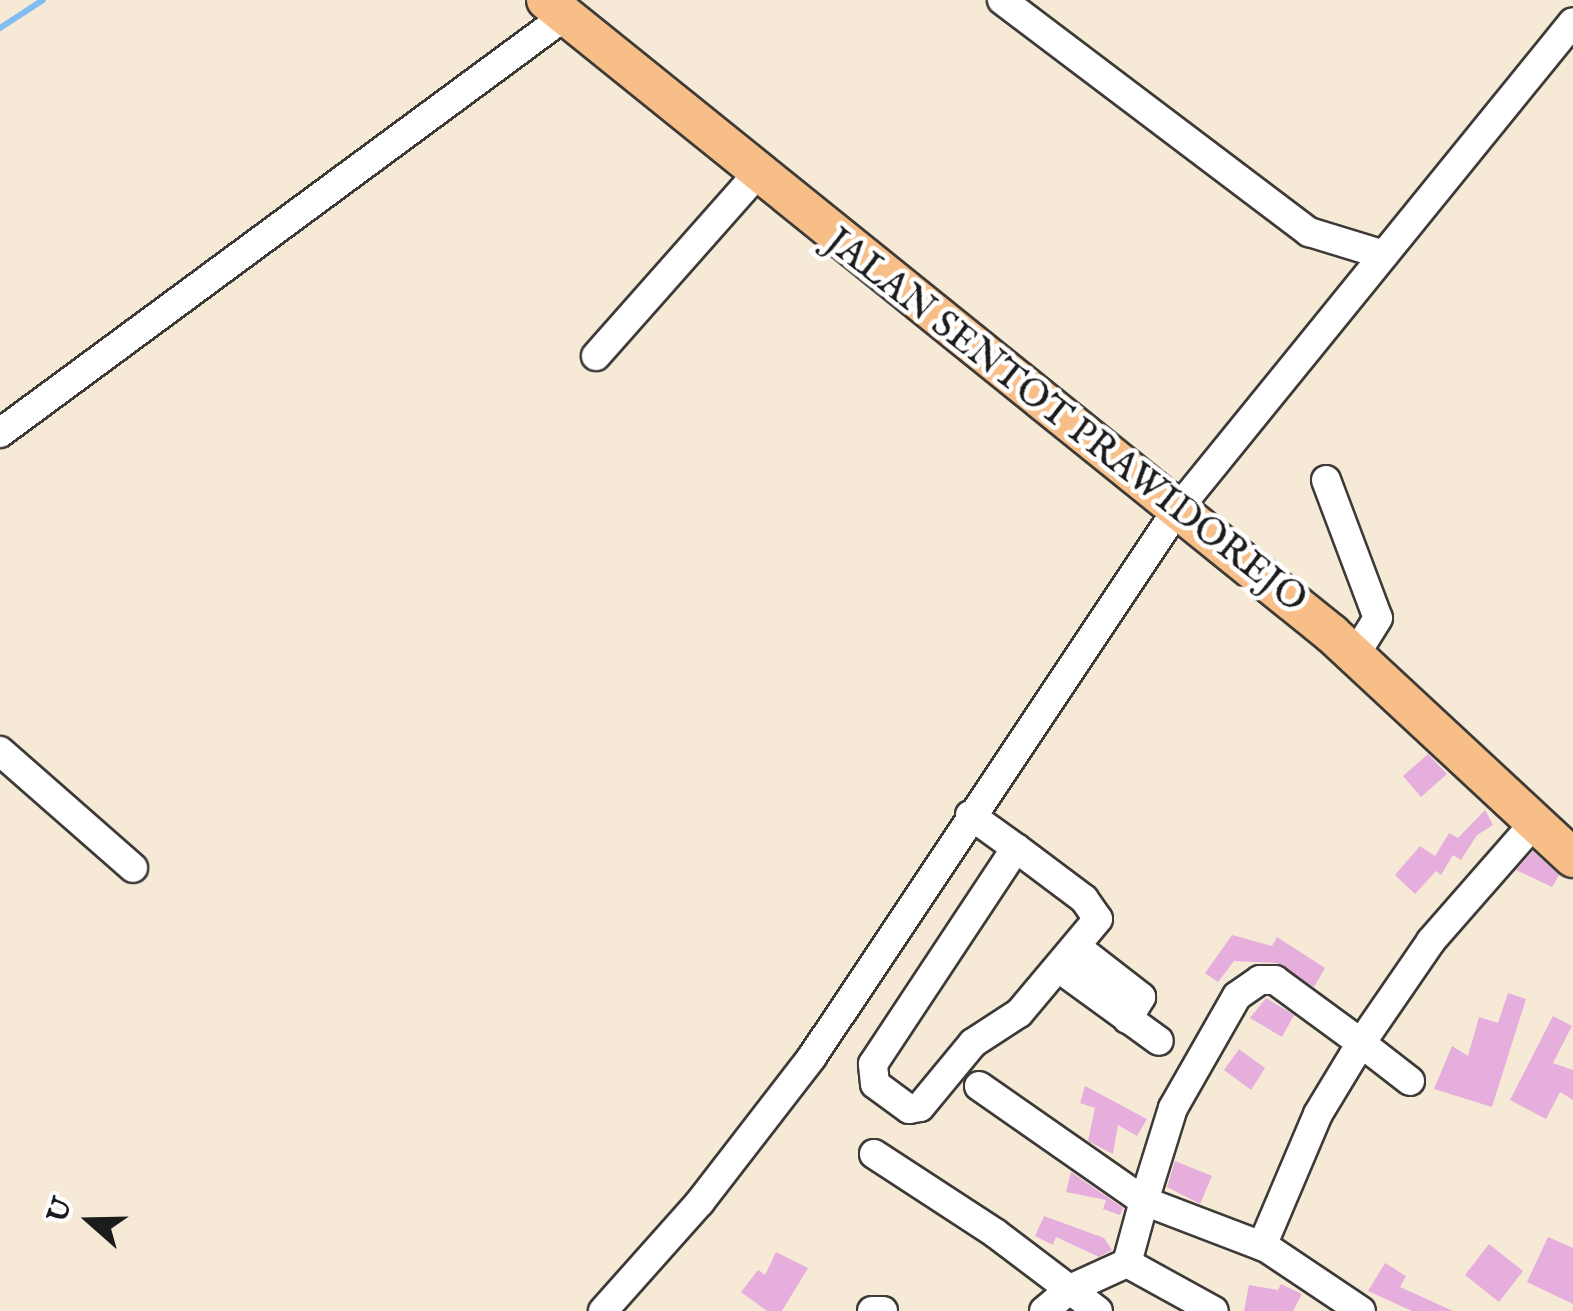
<!DOCTYPE html>
<html>
<head>
<meta charset="utf-8">
<style>
  body { margin:0 }
  #map { position:relative; width:1573px; height:1311px; overflow:hidden; background:#f6ead7; font-family:"IM FELL English",serif }
  div>[style] { position:absolute }
  .stream>* { height:6px; margin:-3px; padding:0 3px; transform-origin:3px; border-radius:3px; background:#81bcf3 }
  .building>* { inset:0; background:#e5aedc }
  .roads { filter:drop-shadow(2px 0 #3d3b38) drop-shadow(-2px 0 #3d3b38) drop-shadow(0 2px #3d3b38) drop-shadow(0 -2px #3d3b38) }
  .minor>* { height:28px; margin:-14px; padding:0 14px; transform-origin:14px; border-radius:14px; background:#fff }
  .major>* { height:38px; margin:-19px; padding:0 19px; transform-origin:19px; border-radius:19px; background:#f7be88 }
  span { translate:-50% -50%; white-space:nowrap; text-align:center; line-height:1.15; -webkit-text-stroke:9px #fff; paint-order:stroke }
  .street-label { font-size:38px; color:#1c1c1c }
  .north { position:absolute; left:40px; top:1171px; width:100px; height:100px; -webkit-text-stroke:8px #fff; paint-order:stroke; rotate:290deg; font-size:28px; font-weight:700; line-height:40px; text-align:center; color:#1c1c1c }
  .north::after { content:''; display:block; margin:auto; width:35px; height:45px; background:#1c1c1c; clip-path:polygon(50% 0,100% 100%,50% 72%,0 100%) }
</style>
</head>
<body>
<div id="map">
  <div class="stream">
    <i style="left:0;top:28px;width:51px;rotate:-33.1deg"></i>
  </div>
  <div class="building">
    <i style="clip-path:polygon(1428px 754px,1447px 774px,1421px 797px,1403px 776px)"></i>
    <i style="clip-path:polygon(1485px 810px,1493px 825px,1477px 835px,1461px 860px,1453px 855px,1441px 875px,1436px 871px,1415px 894px,1395px 875px,1420px 846px,1435px 856px,1449px 833px,1458px 838px)"></i>
    <i style="clip-path:polygon(1533px 851px,1559px 875px,1552px 887px,1516px 870px)"></i>
    <i style="clip-path:polygon(1232px 935px,1272px 946px,1277px 937px,1325px 968px,1314px 987px,1276px 963px,1234px 961px,1218px 982px,1205px 973px)"></i>
    <i style="clip-path:polygon(1508px 993px,1526px 999px,1492px 1107px,1434px 1089px,1452px 1046px,1468px 1056px,1479px 1017px,1498px 1023px)"></i>
    <i style="clip-path:polygon(1266px 998px,1294px 1015px,1282px 1037px,1250px 1018px)"></i>
    <i style="clip-path:polygon(1553px 1016px,1572px 1026px,1553px 1063px,1573px 1070px,1573px 1100px,1560px 1092px,1546px 1119px,1510px 1100px)"></i>
    <i style="clip-path:polygon(1239px 1049px,1265px 1068px,1251px 1090px,1224px 1070px)"></i>
    <i style="clip-path:polygon(1085px 1086px,1147px 1119px,1137px 1136px,1118px 1125px,1113px 1154px,1088px 1141px,1095px 1108px,1080px 1103px)"></i>
    <i style="clip-path:polygon(1175px 1161px,1212px 1176px,1200px 1204px,1167px 1187px)"></i>
    <i style="clip-path:polygon(1071px 1172px,1123px 1208px,1120px 1215px,1103px 1209px,1106px 1200px,1066px 1192px)"></i>
    <i style="clip-path:polygon(1044px 1216px,1104px 1238px,1112px 1250px,1099px 1257px,1056px 1237px,1053px 1245px,1035px 1236px)"></i>
    <i style="clip-path:polygon(1548px 1237px,1573px 1248px,1573px 1304px,1527px 1282px)"></i>
    <i style="clip-path:polygon(1489px 1244px,1523px 1271px,1499px 1302px,1465px 1275px)"></i>
    <i style="clip-path:polygon(776px 1252px,808px 1268px,782px 1311px,767px 1311px,741px 1292px,758px 1270px,765px 1275px)"></i>
    <i style="clip-path:polygon(1385px 1263px,1406px 1276px,1400px 1287px,1453px 1311px,1412px 1311px,1368px 1291px)"></i>
    <i style="clip-path:polygon(1281px 1284px,1302px 1294px,1293px 1311px,1244px 1311px,1249px 1285px,1278px 1290px)"></i>
  </div>
  <div class="roads">
    <div class="minor">
      <i style="left:1002px;top:0;width:385px;rotate:37.1deg"></i>
      <i style="left:1309px;top:232px;width:78px;rotate:17deg"></i>
      <i style="left:596px;top:356px;width:242px;rotate:-48.5deg"></i>
      <i style="left:0;top:433px;width:697px;rotate:-36.43deg"></i>
      <i style="left:1326px;top:480px;width:147px;rotate:69.4deg"></i>
      <i style="left:1378px;top:618px;width:44px;rotate:121.9deg"></i>
      <i style="left:0;top:751px;width:177px;rotate:41.3deg"></i>
      <i style="left:970px;top:815px;width:57px;rotate:35.7deg"></i>
      <i style="left:1016px;top:848px;width:85px;rotate:36.9deg"></i>
      <i style="left:1084px;top:899px;width:24px;rotate:55deg"></i>
      <i style="left:1098px;top:919px;width:123px;rotate:130deg"></i>
      <i style="left:1019px;top:1013px;width:55px;rotate:146.9deg"></i>
      <i style="left:973px;top:1043px;width:83px;rotate:129.6deg"></i>
      <i style="left:920px;top:1107px;width:11px;rotate:170deg"></i>
      <i style="left:909px;top:1109px;width:42px;rotate:-143.7deg"></i>
      <i style="left:875px;top:1084px;width:20px;rotate:-96deg"></i>
      <i style="left:873px;top:1064px;width:259px;rotate:-56.5deg"></i>
      <i style="left:1078px;top:948px;width:80px;rotate:37.9deg"></i>
      <i style="left:1141px;top:997px;width:26px;rotate:121deg"></i>
      <i style="left:1060px;top:969px;width:122px;rotate:36deg"></i>
      <i style="left:979px;top:1086px;width:201px;rotate:34.9deg"></i>
      <i style="left:1144px;top:1201px;width:97px;rotate:-72.7deg"></i>
      <i style="left:1173px;top:1108px;width:129px;rotate:-60.3deg"></i>
      <i style="left:1237px;top:996px;width:28px;rotate:-35deg"></i>
      <i style="left:1260px;top:980px;width:15px"></i>
      <i style="left:1275px;top:980px;width:107px;rotate:36.2deg"></i>
      <i style="left:1361px;top:1043px;width:124px;rotate:-55.5deg"></i>
      <i style="left:1431px;top:941px;width:159px;rotate:-48.8deg"></i>
      <i style="left:874px;top:1154px;width:145px;rotate:33.1deg"></i>
      <i style="left:995px;top:1233px;width:129px;rotate:37.1deg"></i>
      <i style="left:1262px;top:1246px;width:143px;rotate:-67deg"></i>
      <i style="left:1318px;top:1114px;width:83px;rotate:-58.8deg"></i>
      <i style="left:1361px;top:1043px;width:62px;rotate:37.8deg"></i>
      <i style="left:1127px;top:1263px;width:64px;rotate:-74.7deg"></i>
      <i style="left:1144px;top:1201px;width:132px;rotate:20.9deg"></i>
      <i style="left:1267px;top:1248px;width:113px;rotate:33.8deg"></i>
      <i style="left:603px;top:1311px;width:146px;rotate:-48.3deg"></i>
      <i style="left:700px;top:1202px;width:183px;rotate:-52.3deg"></i>
      <i style="left:812px;top:1057px;width:658px;rotate:-56.29deg"></i>
      <i style="left:1177px;top:510px;width:628px;rotate:-50.94deg"></i>
      <i style="left:872px;top:1311px;width:11px"></i>
      <i style="left:1044px;top:1311px;width:34px;rotate:-40deg"></i>
      <i style="left:1070px;top:1289px;width:63px;rotate:-24.5deg"></i>
      <i style="left:1127px;top:1263px;width:99px;rotate:28.9deg"></i>
    </div>
    <div class="major">
      <i style="left:546px;top:0;width:1010px;rotate:38.89deg"></i>
      <i style="left:1332px;top:634px;width:329px;rotate:42.9deg"></i>
    </div>
  </div>
  <div class="street-label">
    <span style="left:1065px;top:422px;rotate:38deg">JALAN SENTOT PRAWIDOREJO</span>
  </div>
  <div class="north">U</div>
</div>
</body>
</html>
